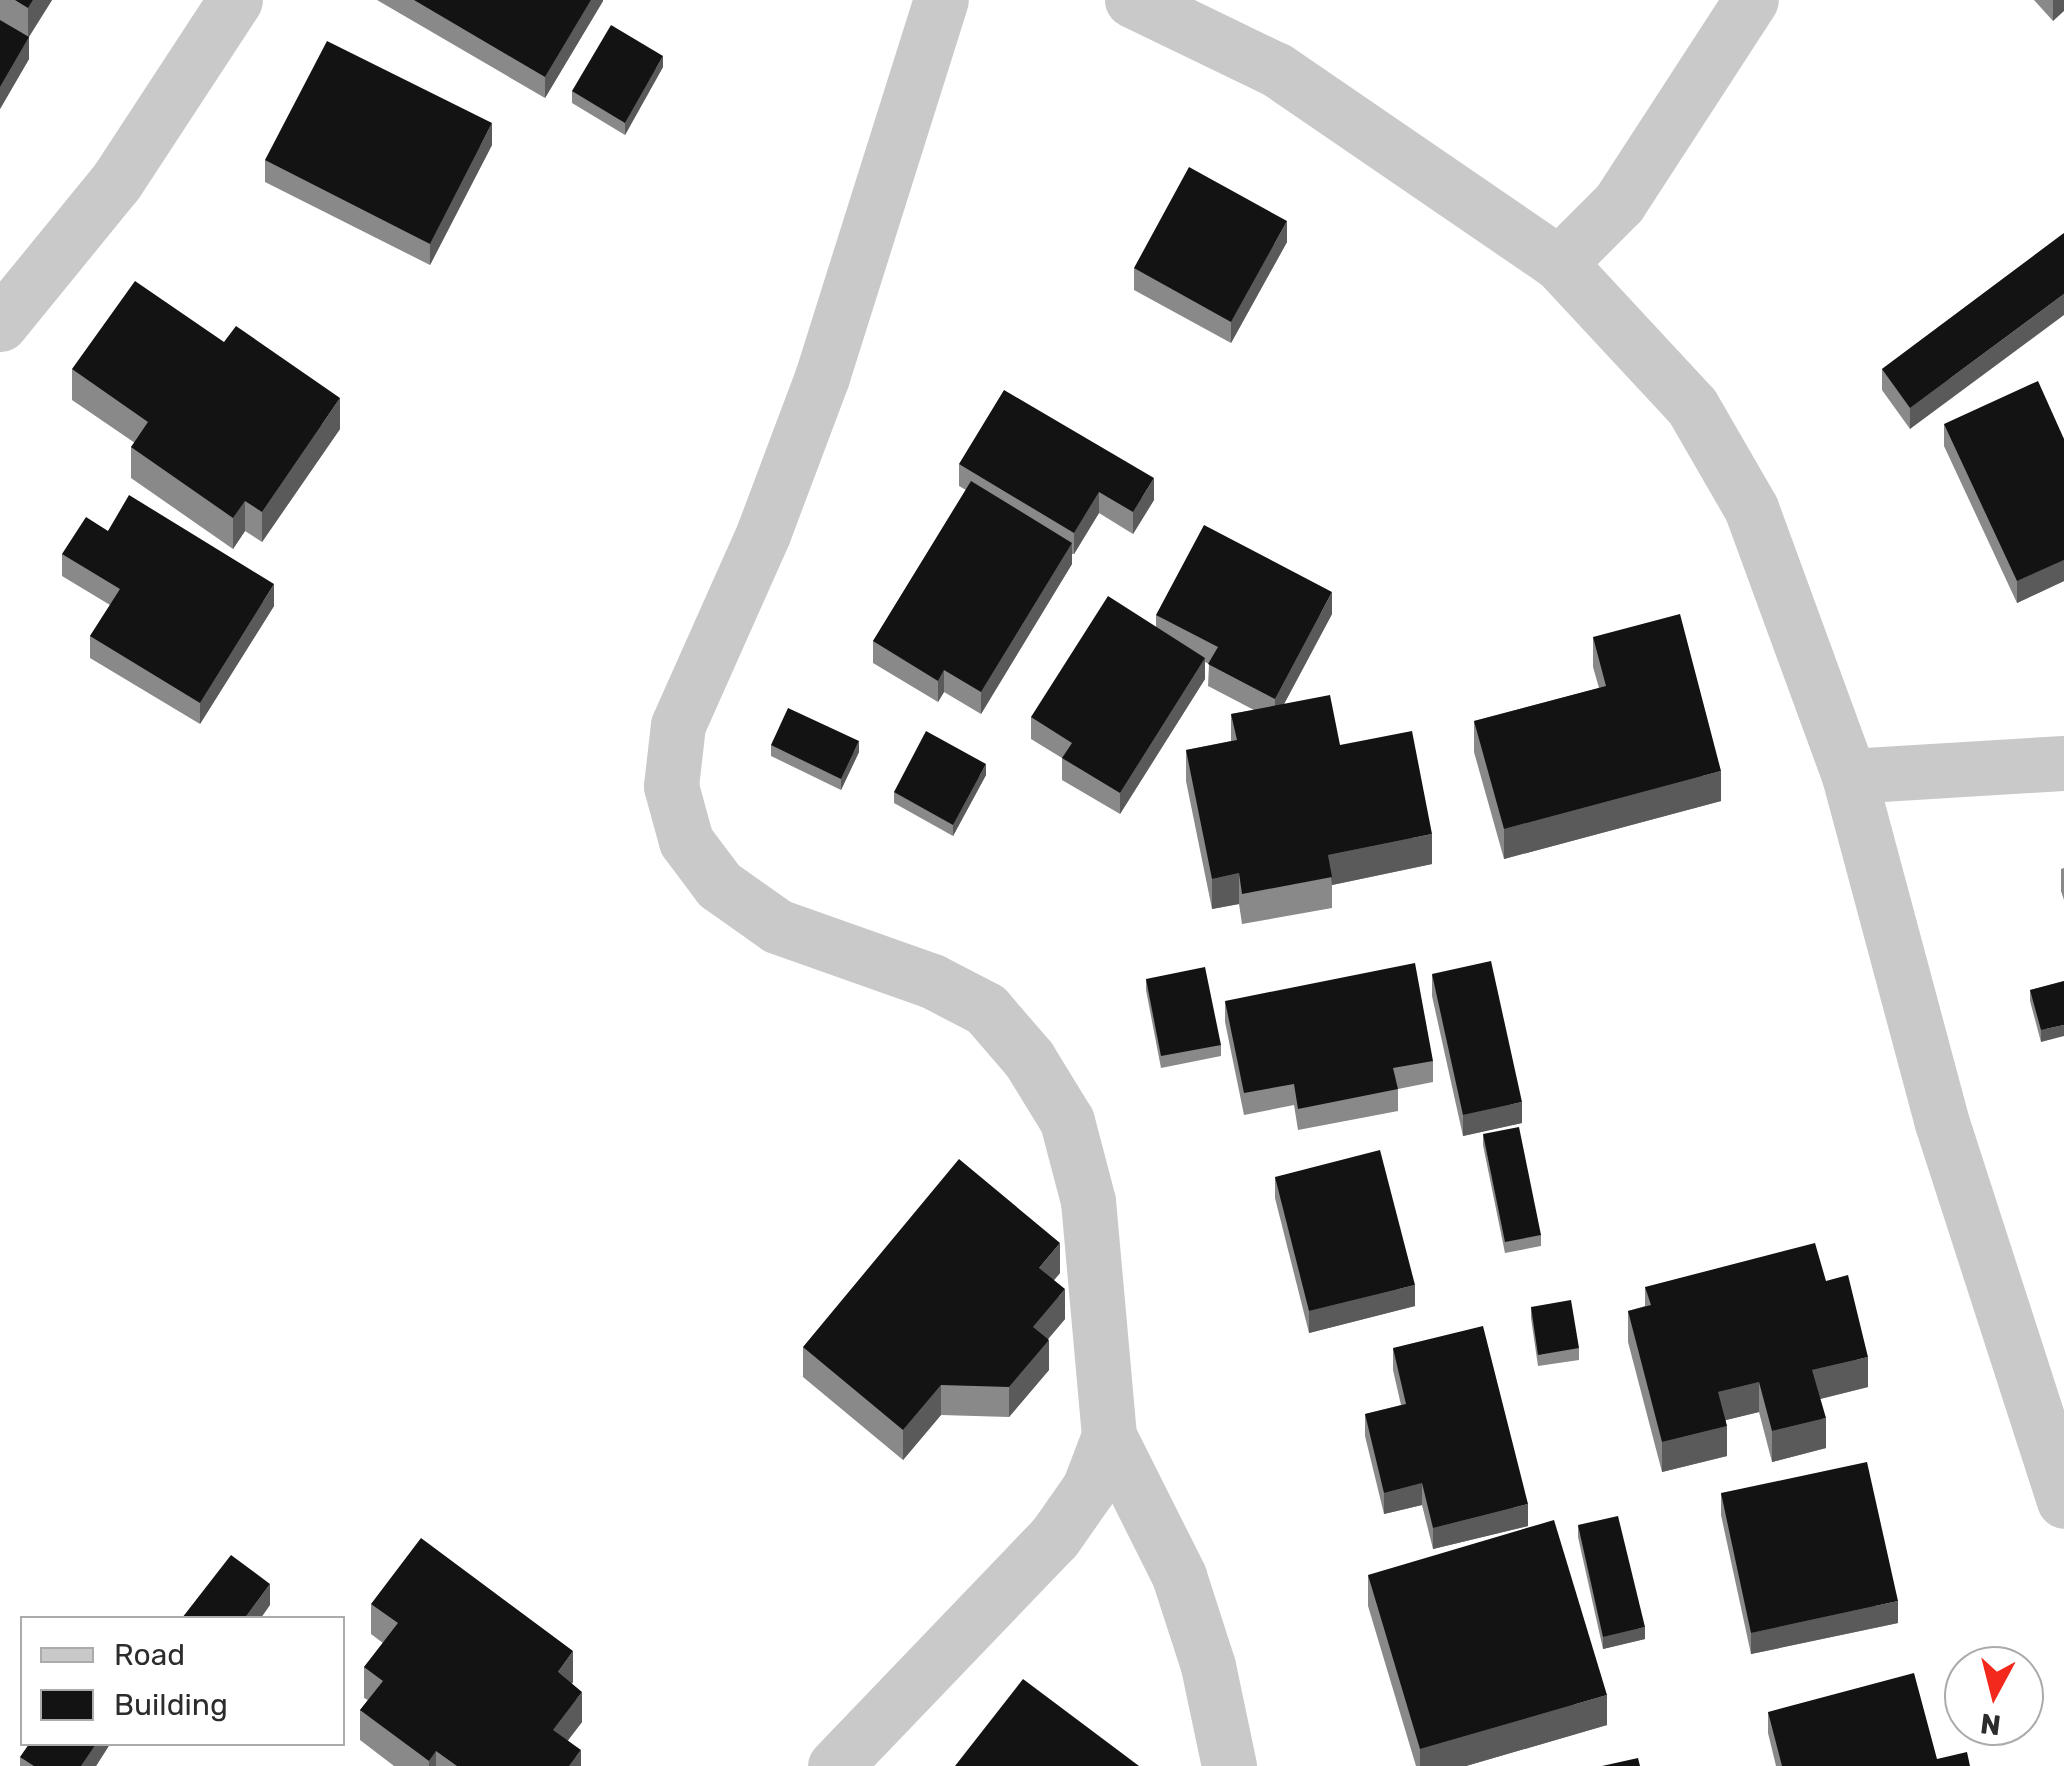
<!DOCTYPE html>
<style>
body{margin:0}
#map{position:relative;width:2064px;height:1766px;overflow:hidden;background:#fff;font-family:Rubik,sans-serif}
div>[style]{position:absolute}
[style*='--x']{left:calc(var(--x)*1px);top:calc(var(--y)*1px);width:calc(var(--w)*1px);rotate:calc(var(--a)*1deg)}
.minor>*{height:55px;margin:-27.5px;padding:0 27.5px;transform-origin:27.5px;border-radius:27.5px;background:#c9c9c9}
.wall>*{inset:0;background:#898989}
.shaded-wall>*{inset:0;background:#5a5a5a}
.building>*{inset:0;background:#131313}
span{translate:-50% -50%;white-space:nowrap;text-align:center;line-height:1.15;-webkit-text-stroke:10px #fff;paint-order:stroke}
.legend{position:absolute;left:20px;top:1616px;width:325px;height:130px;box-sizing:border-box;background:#fff;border:2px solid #ababab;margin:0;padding:12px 18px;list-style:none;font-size:30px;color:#2c2c2c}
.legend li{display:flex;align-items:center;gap:20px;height:50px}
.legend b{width:50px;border:2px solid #ababab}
.north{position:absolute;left:1944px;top:1646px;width:100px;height:100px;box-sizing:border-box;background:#fff;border:2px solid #ababab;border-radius:50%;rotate:187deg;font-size:28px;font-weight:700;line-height:40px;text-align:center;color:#2c2c2c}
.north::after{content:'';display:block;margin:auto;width:35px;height:45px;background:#f4291d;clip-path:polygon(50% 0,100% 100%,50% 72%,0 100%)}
</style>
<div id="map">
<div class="minor">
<i style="--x:1132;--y:0;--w:161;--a:25.8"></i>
<i style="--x:1277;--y:70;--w:342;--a:34.4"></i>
<i style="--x:1559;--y:263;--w:195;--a:47.1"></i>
<i style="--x:1692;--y:406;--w:118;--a:60"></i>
<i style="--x:1751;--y:508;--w:285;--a:69.9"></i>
<i style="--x:1849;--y:776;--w:359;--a:75"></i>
<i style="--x:1942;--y:1123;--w:397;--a:72.1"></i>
<i style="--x:1559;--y:263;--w:85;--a:-45"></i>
<i style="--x:1619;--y:203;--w:242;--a:-57"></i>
<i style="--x:0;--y:324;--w:183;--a:-50.8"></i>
<i style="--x:116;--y:182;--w:217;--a:-56.8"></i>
<i style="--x:1849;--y:776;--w:215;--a:-3.5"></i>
<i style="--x:1109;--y:1436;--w:157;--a:63.4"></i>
<i style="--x:1179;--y:1576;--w:95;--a:72.1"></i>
<i style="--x:1208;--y:1666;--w:102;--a:78.1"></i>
<i style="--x:835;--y:1766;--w:316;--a:-46.2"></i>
<i style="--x:1054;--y:1538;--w:61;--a:-55"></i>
<i style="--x:1089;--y:1488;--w:56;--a:-69"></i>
<i style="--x:1109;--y:1436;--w:236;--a:-95.1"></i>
<i style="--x:1088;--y:1201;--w:83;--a:-104.7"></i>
<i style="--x:1067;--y:1121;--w:73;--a:-121.5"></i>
<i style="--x:1029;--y:1059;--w:66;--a:-130.7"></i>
<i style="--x:986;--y:1009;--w:61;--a:-152.6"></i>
<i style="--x:932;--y:981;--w:164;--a:-160.5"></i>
<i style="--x:777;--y:926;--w:71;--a:-144.7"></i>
<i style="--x:719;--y:885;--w:55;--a:-126.9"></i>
<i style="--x:686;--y:841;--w:57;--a:-105.3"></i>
<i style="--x:671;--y:786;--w:61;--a:-83.5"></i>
<i style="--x:678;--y:725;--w:209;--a:-66"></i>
<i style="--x:763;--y:534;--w:168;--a:-69.4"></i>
<i style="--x:822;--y:377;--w:395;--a:-72.5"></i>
</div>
<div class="wall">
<i style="clip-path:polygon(0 0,52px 0,29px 37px,29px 59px,0 109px)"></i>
<i style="clip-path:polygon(377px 0,603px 0,603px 1px,545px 98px)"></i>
<i style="clip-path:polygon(2034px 0,2064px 0,2053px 21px)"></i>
<i style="clip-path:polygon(663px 67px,625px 135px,572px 103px,572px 91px)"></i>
<i style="clip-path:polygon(492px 145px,430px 265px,265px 182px,265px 160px)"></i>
<i style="clip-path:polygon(2064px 233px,1910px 429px,1882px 390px,1882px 369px)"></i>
<i style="clip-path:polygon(1287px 242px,1231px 343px,1134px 290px,1134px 268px)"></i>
<i style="clip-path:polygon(72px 369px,340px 429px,262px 542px,245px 531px,233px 549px,131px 478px,131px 447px,135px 443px,72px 400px)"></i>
<i style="clip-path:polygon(1944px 424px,2064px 439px,2064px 581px,2017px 603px,1944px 446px)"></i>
<i style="clip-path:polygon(959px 464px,1154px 500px,1133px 534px,1099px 513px,1074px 554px,1072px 554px,1072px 564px,981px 714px,944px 692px,938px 702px,873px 663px,873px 641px,966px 490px,959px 486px)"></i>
<i style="clip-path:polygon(108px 531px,274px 606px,200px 724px,90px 658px,90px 636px,110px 605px,62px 576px,62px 554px)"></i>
<i style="clip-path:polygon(1332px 614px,1284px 704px,1340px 745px,1432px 864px,1332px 885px,1332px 908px,1242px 924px,1239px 904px,1212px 909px,1186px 781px,1186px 750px,1231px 741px,1231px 714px,1254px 710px,1208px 686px,1209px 664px,1205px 662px,1205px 679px,1120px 814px,1062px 780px,1062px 758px,1031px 739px,1031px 717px,1156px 627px,1156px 615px)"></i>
<i style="clip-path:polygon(1593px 637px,1721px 801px,1504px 859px,1474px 752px,1474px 721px,1599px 688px,1593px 667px)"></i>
<i style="clip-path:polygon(771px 745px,859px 752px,841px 790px,771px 756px)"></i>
<i style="clip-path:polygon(986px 775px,953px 836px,894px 803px,894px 792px)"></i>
<i style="clip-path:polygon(2064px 868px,2064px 900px,2061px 891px,2061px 869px)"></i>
<i style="clip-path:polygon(1432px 974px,1522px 1123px,1463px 1136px,1432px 996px)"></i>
<i style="clip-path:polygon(1146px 979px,1221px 1045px,1221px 1056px,1161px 1068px,1146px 990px)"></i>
<i style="clip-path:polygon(2064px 981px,2041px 1042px,2030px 1001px,2030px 990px)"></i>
<i style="clip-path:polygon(1225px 1001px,1433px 1061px,1433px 1082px,1398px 1089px,1398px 1111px,1298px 1130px,1294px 1105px,1244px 1115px,1225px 1022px)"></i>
<i style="clip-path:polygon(1483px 1134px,1541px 1235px,1541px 1246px,1505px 1253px,1483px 1145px)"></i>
<i style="clip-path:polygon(1275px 1177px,1415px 1306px,1309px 1333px,1275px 1198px)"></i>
<i style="clip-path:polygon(1060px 1273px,1054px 1280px,1065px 1319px,1048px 1339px,1049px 1370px,1009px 1417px,941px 1415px,903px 1460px,803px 1377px,803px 1347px)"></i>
<i style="clip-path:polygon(1826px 1281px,1868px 1387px,1820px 1399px,1826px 1448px,1772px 1462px,1759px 1412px,1726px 1420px,1727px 1456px,1662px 1472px,1628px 1342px,1628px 1311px,1645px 1306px,1645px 1287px)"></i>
<i style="clip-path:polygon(1531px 1307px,1579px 1348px,1579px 1360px,1538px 1366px,1531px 1318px)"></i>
<i style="clip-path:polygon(1393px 1348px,1528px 1526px,1433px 1549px,1422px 1505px,1384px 1514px,1365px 1436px,1365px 1414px,1401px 1405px,1393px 1370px)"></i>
<i style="clip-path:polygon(1721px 1493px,1898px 1623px,1751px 1654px,1721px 1515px)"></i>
<i style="clip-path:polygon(1578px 1525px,1645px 1639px,1603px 1649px,1578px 1537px)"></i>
<i style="clip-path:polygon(1368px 1575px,1607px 1725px,1466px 1766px,1416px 1766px,1368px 1606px)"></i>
<i style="clip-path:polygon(371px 1604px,573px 1682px,572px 1683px,582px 1722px,568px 1740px,581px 1766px,394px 1766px,360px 1740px,360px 1710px,368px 1700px,364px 1698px,364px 1667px,383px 1643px,371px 1634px)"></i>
<i style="clip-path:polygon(1768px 1712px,1937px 1759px,1970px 1766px,1776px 1766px,1768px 1733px)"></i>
<i style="clip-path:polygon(110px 1744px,96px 1766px,20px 1766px,20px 1757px)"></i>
</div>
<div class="shaded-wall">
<i style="clip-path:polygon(33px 0,52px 0,28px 38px,28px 8px)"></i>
<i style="clip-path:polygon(591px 0,603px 0,603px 1px,545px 98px,545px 77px)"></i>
<i style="clip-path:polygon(2053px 0,2064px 0,2064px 11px,2053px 21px)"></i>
<i style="clip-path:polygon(29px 37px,29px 59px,0 109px,0 87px)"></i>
<i style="clip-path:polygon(663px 56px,663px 67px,625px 135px,625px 123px)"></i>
<i style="clip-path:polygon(492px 123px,492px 145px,430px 265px,430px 244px)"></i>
<i style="clip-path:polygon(1287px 221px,1287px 242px,1231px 343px,1231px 322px)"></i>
<i style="clip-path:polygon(2064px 294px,2064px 315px,1910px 429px,1910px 408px)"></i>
<i style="clip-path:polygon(340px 398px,340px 429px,262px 542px,262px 512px)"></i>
<i style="clip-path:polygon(1154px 478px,1154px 500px,1133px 534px,1133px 512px)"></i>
<i style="clip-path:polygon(1099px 492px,1099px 513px,1074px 554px,1074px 533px)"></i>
<i style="clip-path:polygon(245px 501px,245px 531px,233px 549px,233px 518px)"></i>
<i style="clip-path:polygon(1072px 543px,1072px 564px,981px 714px,981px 692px)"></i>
<i style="clip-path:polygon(2064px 560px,2064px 581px,2017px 603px,2017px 581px)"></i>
<i style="clip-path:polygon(274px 584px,274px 606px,200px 724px,200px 703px)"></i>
<i style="clip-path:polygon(1332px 592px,1332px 614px,1275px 721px,1275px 699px)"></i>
<i style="clip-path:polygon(1205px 658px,1205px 679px,1120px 814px,1120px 793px)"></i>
<i style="clip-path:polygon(944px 670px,944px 692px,938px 702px,938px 681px)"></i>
<i style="clip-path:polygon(859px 741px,859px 752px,841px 790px,841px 779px)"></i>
<i style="clip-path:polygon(986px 764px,986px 775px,953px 836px,953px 825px)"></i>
<i style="clip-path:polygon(1721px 771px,1721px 801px,1504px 859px,1504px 829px)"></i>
<i style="clip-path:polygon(1432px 834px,1432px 864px,1332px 885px,1328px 855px)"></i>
<i style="clip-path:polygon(1239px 873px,1239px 904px,1212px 909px,1212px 879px)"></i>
<i style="clip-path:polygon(2064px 1025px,2064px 1036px,2041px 1042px,2041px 1030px)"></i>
<i style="clip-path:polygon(1522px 1102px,1522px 1123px,1463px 1136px,1463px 1115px)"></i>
<i style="clip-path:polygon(1060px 1243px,1060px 1273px,1039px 1298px,1039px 1268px)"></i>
<i style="clip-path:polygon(1415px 1285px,1415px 1306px,1309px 1333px,1309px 1311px)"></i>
<i style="clip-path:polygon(1065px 1289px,1065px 1319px,1033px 1357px,1033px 1327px)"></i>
<i style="clip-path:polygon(1049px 1340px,1049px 1370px,1009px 1417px,1009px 1387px)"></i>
<i style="clip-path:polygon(1868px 1357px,1868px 1387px,1812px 1401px,1812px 1370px)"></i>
<i style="clip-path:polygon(1759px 1382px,1759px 1412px,1718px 1422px,1718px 1392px)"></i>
<i style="clip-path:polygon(941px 1385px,941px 1415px,903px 1460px,903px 1430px)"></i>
<i style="clip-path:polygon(1826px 1418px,1826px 1448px,1772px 1462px,1772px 1431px)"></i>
<i style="clip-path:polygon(1727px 1426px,1727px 1456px,1662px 1472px,1662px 1442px)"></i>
<i style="clip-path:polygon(1422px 1483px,1422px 1505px,1384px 1514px,1384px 1493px)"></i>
<i style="clip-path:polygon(1528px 1504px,1528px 1526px,1433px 1549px,1433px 1528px)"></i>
<i style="clip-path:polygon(270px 1584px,270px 1605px,261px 1618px,245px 1618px)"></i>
<i style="clip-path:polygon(1898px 1601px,1898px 1623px,1751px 1654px,1751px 1633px)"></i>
<i style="clip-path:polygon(1645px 1627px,1645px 1639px,1603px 1649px,1603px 1637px)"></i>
<i style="clip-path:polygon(573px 1651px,573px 1682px,558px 1703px,558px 1672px)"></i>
<i style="clip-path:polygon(582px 1692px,582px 1722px,553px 1760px,553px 1730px)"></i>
<i style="clip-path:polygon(1607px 1695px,1607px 1725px,1466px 1766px,1420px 1766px,1420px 1749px)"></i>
<i style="clip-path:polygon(96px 1744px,110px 1744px,96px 1766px,81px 1766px)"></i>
<i style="clip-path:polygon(581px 1750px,581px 1766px,569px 1766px)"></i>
<i style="clip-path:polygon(436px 1751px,436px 1766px,429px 1766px,429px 1761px)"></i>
</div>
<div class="building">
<i style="clip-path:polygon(15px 0,33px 0,28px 8px)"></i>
<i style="clip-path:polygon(414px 0,591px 0,545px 77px)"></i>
<i style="clip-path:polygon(0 20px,29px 37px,0 87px)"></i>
<i style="clip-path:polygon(611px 25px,663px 56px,625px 123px,572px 91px)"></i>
<i style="clip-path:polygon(327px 41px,492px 123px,430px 244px,265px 160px)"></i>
<i style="clip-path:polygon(1189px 167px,1287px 221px,1231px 322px,1134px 268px)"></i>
<i style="clip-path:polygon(2064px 233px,2064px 294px,1910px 408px,1882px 369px)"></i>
<i style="clip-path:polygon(135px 281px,224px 342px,236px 326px,340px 398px,262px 512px,245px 501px,233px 518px,131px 447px,148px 422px,72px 369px)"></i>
<i style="clip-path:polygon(2038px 381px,2064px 439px,2064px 560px,2017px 581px,1944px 424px)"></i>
<i style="clip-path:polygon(1004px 390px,1154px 478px,1133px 512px,1099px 492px,1074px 533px,959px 464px)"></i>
<i style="clip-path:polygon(971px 481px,1072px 543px,981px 692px,944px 670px,938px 681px,873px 641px)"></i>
<i style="clip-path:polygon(129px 495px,274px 584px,200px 703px,90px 636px,120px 589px,62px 554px,86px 517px,108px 531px)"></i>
<i style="clip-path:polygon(1204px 525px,1332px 592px,1275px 699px,1208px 664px,1218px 647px,1156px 615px)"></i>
<i style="clip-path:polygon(1108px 596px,1205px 658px,1120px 793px,1062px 758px,1072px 743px,1031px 717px)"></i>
<i style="clip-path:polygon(1680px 614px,1721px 771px,1504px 829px,1474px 721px,1606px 686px,1593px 637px)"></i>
<i style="clip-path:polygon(1330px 695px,1340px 745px,1412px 731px,1432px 834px,1328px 855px,1332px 877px,1242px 894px,1239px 873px,1212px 879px,1186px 750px,1237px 740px,1231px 714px)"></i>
<i style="clip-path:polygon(788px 708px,859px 741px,841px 779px,771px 745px)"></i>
<i style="clip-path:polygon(926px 731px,986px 764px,953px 825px,894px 792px)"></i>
<i style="clip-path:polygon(1491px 961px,1522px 1102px,1463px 1115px,1432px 974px)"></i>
<i style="clip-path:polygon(1415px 963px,1433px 1061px,1393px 1068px,1398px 1089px,1298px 1109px,1294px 1084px,1244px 1093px,1225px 1001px)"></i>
<i style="clip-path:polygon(1205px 967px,1221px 1045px,1161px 1056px,1146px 979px)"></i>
<i style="clip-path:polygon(2064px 981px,2064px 1025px,2041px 1030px,2030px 990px)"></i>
<i style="clip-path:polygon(1519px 1127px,1541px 1235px,1505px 1242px,1483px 1134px)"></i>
<i style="clip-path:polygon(1380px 1150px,1415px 1285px,1309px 1311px,1275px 1177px)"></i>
<i style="clip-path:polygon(959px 1159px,1060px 1243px,1039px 1268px,1065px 1289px,1033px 1327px,1049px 1340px,1009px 1387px,941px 1385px,903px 1430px,803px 1347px)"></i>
<i style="clip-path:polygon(1815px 1243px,1826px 1281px,1848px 1275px,1868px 1357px,1812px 1370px,1826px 1418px,1772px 1431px,1759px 1382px,1718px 1392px,1727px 1426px,1662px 1442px,1628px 1311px,1651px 1305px,1645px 1287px)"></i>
<i style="clip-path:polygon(1571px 1300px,1579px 1348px,1538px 1355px,1531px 1307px)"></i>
<i style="clip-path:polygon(1483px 1326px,1528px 1504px,1433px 1528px,1422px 1483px,1384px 1493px,1365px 1414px,1406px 1404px,1393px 1348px)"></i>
<i style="clip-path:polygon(1867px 1462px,1898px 1601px,1751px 1633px,1721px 1493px)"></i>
<i style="clip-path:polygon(1618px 1516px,1645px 1627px,1603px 1637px,1578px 1525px)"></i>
<i style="clip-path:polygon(1554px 1520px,1607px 1695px,1420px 1749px,1368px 1575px)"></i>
<i style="clip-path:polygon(421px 1538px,573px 1651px,558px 1672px,582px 1692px,553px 1730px,581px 1750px,569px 1766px,457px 1766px,436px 1751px,429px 1761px,360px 1710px,383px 1681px,364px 1667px,398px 1623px,371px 1604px)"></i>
<i style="clip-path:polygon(231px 1555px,270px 1584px,245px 1618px,182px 1618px)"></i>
<i style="clip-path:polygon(1914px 1673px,1937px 1759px,1967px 1752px,1970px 1766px,1782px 1766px,1768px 1712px)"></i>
<i style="clip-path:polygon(1023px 1679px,1139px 1766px,955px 1766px)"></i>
<i style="clip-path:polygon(29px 1744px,96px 1744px,81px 1766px,34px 1766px,20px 1757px)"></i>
<i style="clip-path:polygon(1638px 1758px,1640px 1766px,1602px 1766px)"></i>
</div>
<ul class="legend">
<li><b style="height:12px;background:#c9c9c9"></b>Road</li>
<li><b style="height:28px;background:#131313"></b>Building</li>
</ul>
<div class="north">N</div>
</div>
